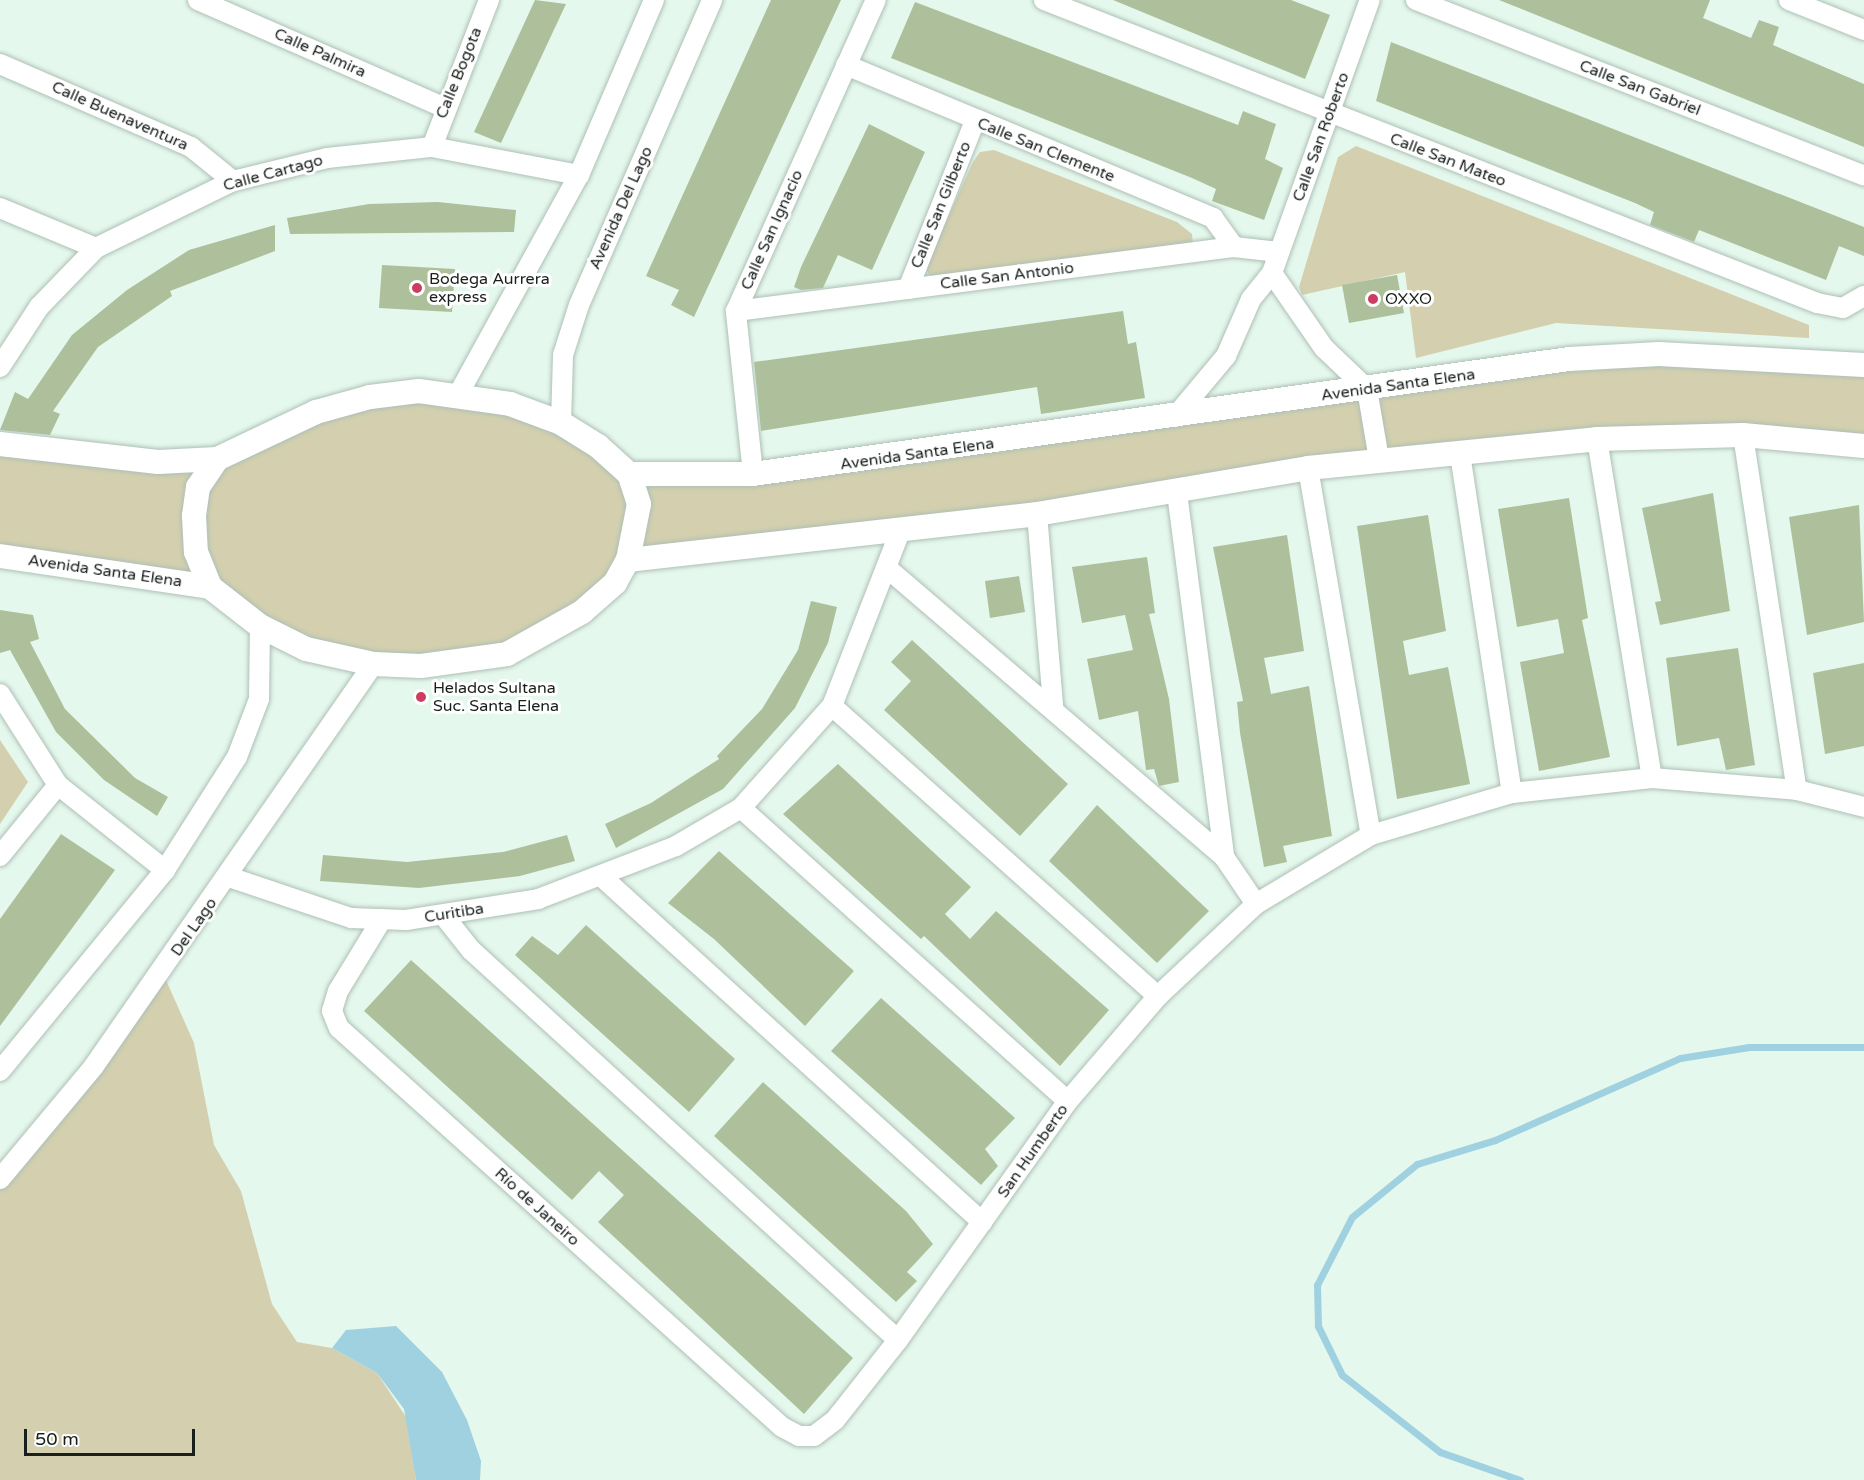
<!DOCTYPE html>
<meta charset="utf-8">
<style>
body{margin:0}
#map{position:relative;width:1864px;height:1480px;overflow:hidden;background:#e5f8ed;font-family:"Varela Round",sans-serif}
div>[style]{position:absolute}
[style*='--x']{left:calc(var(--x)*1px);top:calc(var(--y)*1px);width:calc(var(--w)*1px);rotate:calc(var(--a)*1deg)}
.green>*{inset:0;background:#d4d0af}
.water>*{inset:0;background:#a0d1e1}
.stream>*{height:7px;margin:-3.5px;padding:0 3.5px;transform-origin:3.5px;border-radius:3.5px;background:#a0d1e1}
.building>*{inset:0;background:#adc09b}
.roads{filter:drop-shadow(0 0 2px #aec0b6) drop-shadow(0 0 2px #aec0b6)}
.minor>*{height:20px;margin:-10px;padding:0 10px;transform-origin:10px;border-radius:10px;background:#fff}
.tertiary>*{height:24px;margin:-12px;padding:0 12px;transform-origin:12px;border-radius:12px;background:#fff}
.dots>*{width:16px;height:16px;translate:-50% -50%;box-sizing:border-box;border:3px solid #fff;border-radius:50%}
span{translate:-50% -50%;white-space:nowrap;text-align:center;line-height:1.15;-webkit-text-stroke:6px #fff;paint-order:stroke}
.street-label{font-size:16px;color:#19201c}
.poi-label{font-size:16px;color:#19201c}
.left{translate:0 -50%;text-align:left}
.scale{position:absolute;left:24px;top:1429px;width:171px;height:27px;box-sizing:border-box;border:3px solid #19201c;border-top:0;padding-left:8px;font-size:18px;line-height:21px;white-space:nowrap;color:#19201c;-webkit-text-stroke:4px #fff;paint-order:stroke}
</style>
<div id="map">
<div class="green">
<i style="clip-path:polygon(1356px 146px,1809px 325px,1809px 338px,1556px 323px,1416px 358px,1405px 272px,1302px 295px,1299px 287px,1338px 157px)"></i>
<i style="clip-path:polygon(994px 150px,1177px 222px,1192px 234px,1193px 245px,934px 282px,925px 268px,973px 162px,980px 152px)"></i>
<i style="clip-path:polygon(1569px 359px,1864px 365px,1864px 446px,1597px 439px,628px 560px,615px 583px,507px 654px,352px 662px,210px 587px,0 556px,0 444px,216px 459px,370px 397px,510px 404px,630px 474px,753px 474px)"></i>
<i style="clip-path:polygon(0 740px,28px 782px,0 824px)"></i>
<i style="clip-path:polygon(162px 971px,194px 1043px,214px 1145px,241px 1191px,272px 1304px,297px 1342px,332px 1348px,377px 1373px,406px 1417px,416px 1480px,0 1480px,0 1179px)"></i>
</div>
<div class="water">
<i style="clip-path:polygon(396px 1326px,442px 1372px,467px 1420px,481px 1461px,480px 1480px,416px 1480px,404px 1409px,377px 1373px,332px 1348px,346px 1330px)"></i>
</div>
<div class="stream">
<i style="--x:1520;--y:1480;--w:85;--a:-160.7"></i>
<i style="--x:1440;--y:1452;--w:125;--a:-141.8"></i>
<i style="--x:1342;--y:1375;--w:55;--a:-116.1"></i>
<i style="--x:1318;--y:1326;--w:41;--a:-91.4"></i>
<i style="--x:1317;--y:1285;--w:76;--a:-62.8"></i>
<i style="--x:1352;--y:1217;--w:84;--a:-39.2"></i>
<i style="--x:1417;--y:1164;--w:82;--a:-17.1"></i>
<i style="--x:1495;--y:1140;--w:202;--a:-23.9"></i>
<i style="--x:1680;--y:1058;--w:70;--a:-9.1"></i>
<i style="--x:1749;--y:1047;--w:115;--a:0"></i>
</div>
<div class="building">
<i style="clip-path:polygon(535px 0,566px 4px,501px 143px,474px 132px)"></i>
<i style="clip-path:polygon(771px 0,841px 0,694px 317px,671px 305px,679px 290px,646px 276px)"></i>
<i style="clip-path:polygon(1113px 0,1291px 0,1330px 15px,1305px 79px)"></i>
<i style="clip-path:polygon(1499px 0,1710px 0,1703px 18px,1751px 38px,1759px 20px,1779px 27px,1773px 45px,1864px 84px,1864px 147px)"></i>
<i style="clip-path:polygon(915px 2px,1238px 125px,1243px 111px,1276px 124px,1265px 159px,1283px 168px,1264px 220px,1212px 201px,1216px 189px,1192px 178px,891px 58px)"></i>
<i style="clip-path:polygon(1391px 42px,1864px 227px,1864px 256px,1839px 246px,1826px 280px,1699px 230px,1694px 242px,1650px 225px,1654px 212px,1635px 203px,1376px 101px)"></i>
<i style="clip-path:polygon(869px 124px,925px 152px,872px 270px,838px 255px,823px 288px,801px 290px,794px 287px,801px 267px)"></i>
<i style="clip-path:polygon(438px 202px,516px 210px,514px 232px,290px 234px,287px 218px,369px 204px)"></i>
<i style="clip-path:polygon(275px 225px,275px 251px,170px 291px,172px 296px,98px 347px,53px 411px,60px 414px,50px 435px,0 430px,15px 392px,28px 399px,72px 335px,127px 290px,189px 250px)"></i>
<i style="clip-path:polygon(382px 265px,455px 269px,452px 312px,379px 308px)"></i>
<i style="clip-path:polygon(1397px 275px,1404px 313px,1349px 323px,1342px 285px)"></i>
<i style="clip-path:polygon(1123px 311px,1128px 344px,1136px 342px,1145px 398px,1041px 414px,1037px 387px,761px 431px,754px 362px)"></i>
<i style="clip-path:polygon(1713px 493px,1730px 611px,1660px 625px,1655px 602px,1661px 601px,1642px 508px)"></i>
<i style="clip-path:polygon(1569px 498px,1588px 618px,1582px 620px,1610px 757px,1539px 771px,1520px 662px,1564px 653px,1558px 619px,1517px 627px,1498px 509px)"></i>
<i style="clip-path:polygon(1859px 505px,1864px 622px,1807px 635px,1789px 517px)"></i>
<i style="clip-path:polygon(1428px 515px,1446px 631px,1403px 641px,1409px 675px,1448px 667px,1470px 784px,1397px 799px,1357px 526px)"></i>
<i style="clip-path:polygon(1287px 535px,1304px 651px,1264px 658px,1271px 694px,1309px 686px,1332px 836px,1283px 846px,1287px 862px,1264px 867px,1240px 733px,1237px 702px,1243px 701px,1213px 547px)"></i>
<i style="clip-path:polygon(1147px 557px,1155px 613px,1149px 614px,1169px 699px,1179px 782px,1159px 786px,1154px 769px,1146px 770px,1138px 711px,1099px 720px,1087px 659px,1133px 650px,1125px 615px,1082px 623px,1072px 567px)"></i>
<i style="clip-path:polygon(1019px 576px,1025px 612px,990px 618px,985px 581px)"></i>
<i style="clip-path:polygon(811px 601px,837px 607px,828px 643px,795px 708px,723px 789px,616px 848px,605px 824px,651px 803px,719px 759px,717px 756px,762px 709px,798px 650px)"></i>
<i style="clip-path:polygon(0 610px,33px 615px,39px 639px,30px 642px,65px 709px,135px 778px,168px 797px,157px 816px,104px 780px,56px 732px,10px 650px,0 653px)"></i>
<i style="clip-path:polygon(912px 640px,1068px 784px,1020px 836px,884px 710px,911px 681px,891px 662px)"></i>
<i style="clip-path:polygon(1738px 648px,1755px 765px,1726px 770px,1719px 738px,1677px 746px,1666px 658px)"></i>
<i style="clip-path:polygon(1864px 663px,1864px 746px,1825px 754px,1813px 673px)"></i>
<i style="clip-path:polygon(838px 764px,971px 887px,945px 914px,970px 939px,996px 911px,1109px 1010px,1060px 1066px,924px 936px,921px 939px,783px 814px)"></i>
<i style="clip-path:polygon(1097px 805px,1209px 911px,1157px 963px,1049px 861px)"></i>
<i style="clip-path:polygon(61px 834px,115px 870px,0 1026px,0 919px)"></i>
<i style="clip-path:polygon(567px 835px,575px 861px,520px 876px,419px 888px,320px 881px,323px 855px,407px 862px,503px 852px)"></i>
<i style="clip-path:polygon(719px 851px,854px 971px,805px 1026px,714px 939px,668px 903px)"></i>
<i style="clip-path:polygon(586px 925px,735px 1059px,689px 1112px,515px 955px,532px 936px,558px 955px)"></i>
<i style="clip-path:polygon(411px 960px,853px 1358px,804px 1414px,598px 1222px,624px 1195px,599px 1171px,572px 1200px,364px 1011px)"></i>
<i style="clip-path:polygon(881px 998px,1015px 1118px,985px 1149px,998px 1166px,981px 1185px,831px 1051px)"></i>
<i style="clip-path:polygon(763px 1082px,906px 1211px,933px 1244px,907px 1272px,917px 1281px,896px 1302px,714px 1136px)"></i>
</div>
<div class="roads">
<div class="minor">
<i style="--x:198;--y:0;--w:267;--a:23.6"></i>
<i style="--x:1044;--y:0;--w:830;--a:21.4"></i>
<i style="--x:1817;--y:303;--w:26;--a:11"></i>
<i style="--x:1843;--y:308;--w:24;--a:-30"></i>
<i style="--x:1416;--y:0;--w:481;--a:21.4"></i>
<i style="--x:1789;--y:0;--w:81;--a:21.8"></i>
<i style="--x:0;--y:64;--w:208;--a:23.5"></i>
<i style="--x:191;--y:147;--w:54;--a:39"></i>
<i style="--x:846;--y:65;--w:398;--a:22.6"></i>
<i style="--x:1213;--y:218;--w:36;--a:54"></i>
<i style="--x:432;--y:147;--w:158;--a:-68.8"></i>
<i style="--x:0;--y:208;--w:104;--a:22.6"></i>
<i style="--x:1272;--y:273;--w:91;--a:55.3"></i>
<i style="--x:1324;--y:348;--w:59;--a:43.6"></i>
<i style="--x:1367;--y:389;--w:71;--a:80.3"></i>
<i style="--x:908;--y:289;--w:181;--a:-68.3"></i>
<i style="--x:736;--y:311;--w:502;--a:-7.32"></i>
<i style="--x:1234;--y:247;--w:45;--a:6.3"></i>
<i style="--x:0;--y:367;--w:72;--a:-57"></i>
<i style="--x:39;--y:307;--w:82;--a:-46"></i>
<i style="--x:96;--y:248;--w:153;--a:-26.1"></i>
<i style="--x:233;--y:181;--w:97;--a:-13.7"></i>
<i style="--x:327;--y:158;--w:106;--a:-6"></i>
<i style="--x:432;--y:147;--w:150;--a:10.8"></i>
<i style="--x:459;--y:393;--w:249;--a:-61.2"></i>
<i style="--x:579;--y:175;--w:190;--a:-66.8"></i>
<i style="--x:1175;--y:417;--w:80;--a:-50.1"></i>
<i style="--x:1226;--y:356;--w:62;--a:-66.3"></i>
<i style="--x:1251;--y:299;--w:33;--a:-51"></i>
<i style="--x:1272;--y:273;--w:290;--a:-70.3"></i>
<i style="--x:561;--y:423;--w:68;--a:-88.3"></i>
<i style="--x:563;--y:355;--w:52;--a:-72.3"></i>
<i style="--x:579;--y:305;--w:333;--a:-66.4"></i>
<i style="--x:1743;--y:435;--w:359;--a:81.4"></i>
<i style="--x:1597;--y:439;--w:343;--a:80.8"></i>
<i style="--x:1460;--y:454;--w:343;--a:81.3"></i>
<i style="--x:1308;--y:468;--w:372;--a:80.3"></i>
<i style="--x:753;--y:474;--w:164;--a:-96"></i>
<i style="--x:736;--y:311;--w:341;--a:-65.8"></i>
<i style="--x:1177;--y:493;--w:367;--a:82.6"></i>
<i style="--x:1224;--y:857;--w:57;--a:55.8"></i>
<i style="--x:1037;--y:514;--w:193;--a:85.2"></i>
<i style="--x:887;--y:568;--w:444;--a:40.6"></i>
<i style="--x:0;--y:694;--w:108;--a:57.5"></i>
<i style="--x:58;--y:785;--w:137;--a:38.5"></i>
<i style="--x:832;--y:706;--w:436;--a:41.7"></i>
<i style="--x:741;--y:808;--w:439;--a:41.9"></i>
<i style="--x:0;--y:856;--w:92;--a:-50.8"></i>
<i style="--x:601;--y:876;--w:515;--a:42.24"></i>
<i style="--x:229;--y:877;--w:129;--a:18.6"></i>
<i style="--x:351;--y:918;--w:55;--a:2.1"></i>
<i style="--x:406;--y:920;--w:134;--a:-9"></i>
<i style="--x:538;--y:899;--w:148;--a:-21"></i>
<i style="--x:676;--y:846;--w:75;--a:-30.3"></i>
<i style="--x:741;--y:808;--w:137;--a:-48.3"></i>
<i style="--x:832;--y:706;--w:187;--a:-68.7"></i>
<i style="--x:444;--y:916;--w:43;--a:51.5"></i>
<i style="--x:471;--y:950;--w:578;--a:42.41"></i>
<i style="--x:382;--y:919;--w:84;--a:121.4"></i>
<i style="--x:338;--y:991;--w:21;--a:107"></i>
<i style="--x:332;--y:1011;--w:18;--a:68"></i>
<i style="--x:339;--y:1028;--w:596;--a:42.01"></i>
<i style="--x:782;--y:1427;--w:19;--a:28"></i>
<i style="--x:799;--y:1436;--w:15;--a:0"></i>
<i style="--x:814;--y:1436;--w:26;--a:-37"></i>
<i style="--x:835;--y:1420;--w:102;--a:-51.8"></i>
<i style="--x:898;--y:1340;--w:293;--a:-54.6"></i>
<i style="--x:1068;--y:1101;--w:138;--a:-49.4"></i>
<i style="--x:1158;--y:996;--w:134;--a:-43.2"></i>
<i style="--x:1256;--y:904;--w:134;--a:-31"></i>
<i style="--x:1371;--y:835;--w:147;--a:-16.6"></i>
<i style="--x:1512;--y:793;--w:141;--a:-6.1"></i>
<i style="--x:1652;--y:778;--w:145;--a:4.7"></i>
<i style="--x:1797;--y:790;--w:69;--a:14.2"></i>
<i style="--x:0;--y:1071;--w:260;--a:-50.6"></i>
<i style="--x:165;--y:870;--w:134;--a:-57.5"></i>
<i style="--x:237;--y:757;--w:62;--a:-69.2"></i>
<i style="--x:259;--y:699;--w:73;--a:-89.2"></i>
<i style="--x:0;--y:1179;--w:147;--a:-50.2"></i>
<i style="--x:94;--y:1066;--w:489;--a:-55.2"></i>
</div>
<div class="tertiary">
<i style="--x:0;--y:444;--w:159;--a:6.5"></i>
<i style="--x:158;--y:462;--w:59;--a:-2.9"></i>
<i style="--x:217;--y:459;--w:110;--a:-25.4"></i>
<i style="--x:316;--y:412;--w:56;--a:-15.5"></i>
<i style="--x:370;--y:397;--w:49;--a:-7"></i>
<i style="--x:419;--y:391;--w:92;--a:8.1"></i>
<i style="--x:510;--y:404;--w:54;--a:20.4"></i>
<i style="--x:561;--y:423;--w:44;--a:31.9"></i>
<i style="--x:598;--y:446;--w:42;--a:42.1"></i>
<i style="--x:629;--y:474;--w:124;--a:0"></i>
<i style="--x:753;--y:474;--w:824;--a:-8.02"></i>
<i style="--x:1569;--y:359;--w:90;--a:-3.2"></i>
<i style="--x:1659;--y:354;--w:205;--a:3.1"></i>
<i style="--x:217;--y:459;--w:34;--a:124"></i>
<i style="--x:198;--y:487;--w:29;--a:98"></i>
<i style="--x:194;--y:516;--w:36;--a:87"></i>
<i style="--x:196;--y:552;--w:38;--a:68"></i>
<i style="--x:210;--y:587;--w:63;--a:38"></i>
<i style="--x:260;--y:626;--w:51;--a:26.6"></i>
<i style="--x:306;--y:649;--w:69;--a:12.6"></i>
<i style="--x:373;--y:664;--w:48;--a:2.4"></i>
<i style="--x:421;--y:666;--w:87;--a:-7.9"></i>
<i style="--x:507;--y:654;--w:86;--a:-29.2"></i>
<i style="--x:582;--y:612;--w:44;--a:-41.3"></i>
<i style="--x:615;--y:583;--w:26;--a:-61"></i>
<i style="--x:628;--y:560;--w:57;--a:-78.9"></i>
<i style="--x:639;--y:504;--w:32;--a:-108"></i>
<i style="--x:0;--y:556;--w:212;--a:8.4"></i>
<i style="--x:628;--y:560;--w:412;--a:-6.4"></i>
<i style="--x:1037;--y:514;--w:275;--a:-9.6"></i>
<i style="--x:1308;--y:468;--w:290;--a:-5.7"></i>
<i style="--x:1597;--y:439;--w:146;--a:-1.6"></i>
<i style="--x:1743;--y:435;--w:121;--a:5.2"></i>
</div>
</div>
<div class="dots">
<i style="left:417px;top:288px;background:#cc3d61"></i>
<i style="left:1373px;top:299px;background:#cc3d61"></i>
<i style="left:421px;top:697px;background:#cc3d61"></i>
</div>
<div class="street-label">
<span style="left:320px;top:53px;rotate:24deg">Calle Palmira</span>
<span style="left:459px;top:73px;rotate:-68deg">Calle Bogota</span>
<span style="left:1640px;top:88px;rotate:21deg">Calle San Gabriel</span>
<span style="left:120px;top:116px;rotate:24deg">Calle Buenaventura</span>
<span style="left:1321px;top:137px;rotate:-70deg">Calle San Roberto</span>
<span style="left:1046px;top:150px;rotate:22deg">Calle San Clemente</span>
<span style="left:1448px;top:160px;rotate:21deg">Calle San Mateo</span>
<span style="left:273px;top:173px;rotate:-15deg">Calle Cartago</span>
<span style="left:941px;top:205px;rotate:-68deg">Calle San Gilberto</span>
<span style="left:621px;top:208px;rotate:-66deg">Avenida Del Lago</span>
<span style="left:772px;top:230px;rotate:-66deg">Calle San Ignacio</span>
<span style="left:1007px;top:276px;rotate:-7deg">Calle San Antonio</span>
<span style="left:1398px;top:385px;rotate:-8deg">Avenida Santa Elena</span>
<span style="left:917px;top:454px;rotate:-8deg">Avenida Santa Elena</span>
<span style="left:105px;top:571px;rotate:8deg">Avenida Santa Elena</span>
<span style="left:454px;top:913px;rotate:-9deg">Curitiba</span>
<span style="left:194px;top:927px;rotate:-55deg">Del Lago</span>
<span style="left:1033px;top:1151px;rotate:-55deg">San Humberto</span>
<span style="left:537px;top:1207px;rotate:42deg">Río de Janeiro</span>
</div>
<div class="poi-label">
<span class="left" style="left:429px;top:288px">Bodega Aurrera<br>express</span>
<span class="left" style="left:1385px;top:299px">OXXO</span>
<span class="left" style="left:433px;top:697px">Helados Sultana<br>Suc. Santa Elena</span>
</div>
<div class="scale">50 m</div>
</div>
